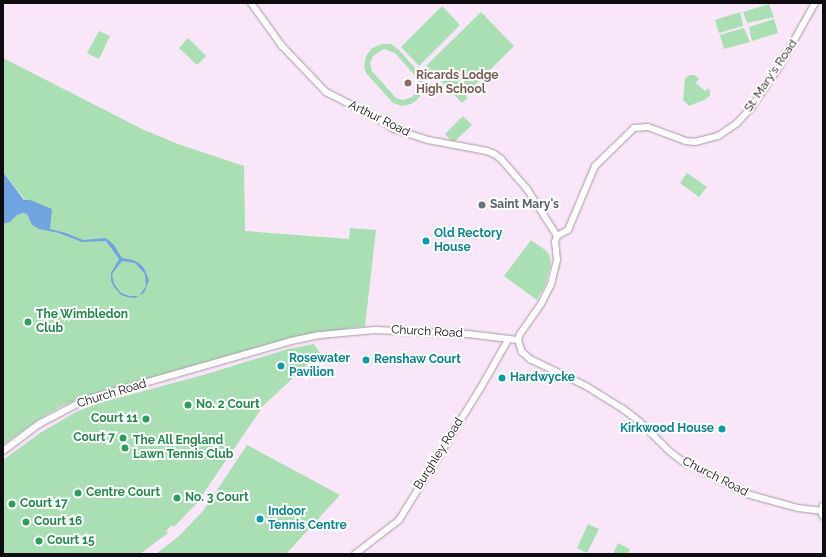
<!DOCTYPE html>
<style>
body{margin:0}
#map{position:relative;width:826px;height:557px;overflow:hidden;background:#f9e6f8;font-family:Raleway,sans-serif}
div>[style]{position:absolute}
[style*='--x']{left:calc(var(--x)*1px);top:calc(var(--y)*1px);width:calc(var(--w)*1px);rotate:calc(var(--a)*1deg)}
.green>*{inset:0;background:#aadfb4}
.water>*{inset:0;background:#6fa4e0}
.roads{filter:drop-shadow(0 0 1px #a998a9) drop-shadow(0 0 1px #a998a9)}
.secondary>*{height:6px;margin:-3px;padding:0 3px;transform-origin:3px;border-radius:3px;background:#fff}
.primary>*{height:7px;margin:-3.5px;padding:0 3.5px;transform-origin:3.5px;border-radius:3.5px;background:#fff}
.dots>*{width:11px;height:11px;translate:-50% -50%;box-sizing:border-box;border:2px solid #fff;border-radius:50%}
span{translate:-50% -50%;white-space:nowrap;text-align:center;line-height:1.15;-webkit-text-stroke:4px #fff;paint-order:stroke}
.education-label{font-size:12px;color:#785e54;font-weight:700}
.left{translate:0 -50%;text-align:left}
.street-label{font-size:12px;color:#100b10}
.worship-label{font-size:12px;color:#5b616d;font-weight:700}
.culture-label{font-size:12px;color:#0d838f;font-weight:700}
.right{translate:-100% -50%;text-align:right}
.leisure-label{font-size:12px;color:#27864d;font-weight:700}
.frame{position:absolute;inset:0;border:4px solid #100b10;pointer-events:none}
</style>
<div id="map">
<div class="green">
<i style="clip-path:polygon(769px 4px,774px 17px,747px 23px,743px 12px)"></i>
<i style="clip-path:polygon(442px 6px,460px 25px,419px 66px,401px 47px)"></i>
<i style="clip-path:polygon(481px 12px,514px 46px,465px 95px,468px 98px,462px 103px,426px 66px)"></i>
<i style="clip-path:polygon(740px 12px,743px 26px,719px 33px,715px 20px)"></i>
<i style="clip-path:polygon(774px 19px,778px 33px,752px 41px,749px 27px)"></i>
<i style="clip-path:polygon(744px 28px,750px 42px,724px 49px,720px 35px)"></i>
<i style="clip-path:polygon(99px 31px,110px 36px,99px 59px,87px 53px)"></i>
<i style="clip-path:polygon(188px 38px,206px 56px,197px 65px,179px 48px)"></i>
<i style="clip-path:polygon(evenodd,382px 44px,391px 44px,399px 50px,422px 76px,424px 82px,423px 92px,418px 99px,411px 104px,402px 106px,393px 103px,366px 73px,364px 67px,366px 56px,372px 48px,382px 44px,384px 49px,395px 53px,418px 79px,419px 88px,412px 97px,403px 100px,396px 98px,372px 71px,370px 63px,373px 56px,384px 49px)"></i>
<i style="clip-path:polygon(3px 58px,142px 129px,178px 144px,244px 166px,245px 231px,349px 239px,350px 228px,376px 230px,365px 326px,297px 336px,89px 395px,62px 406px,42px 417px,3px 445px,3px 224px,10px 222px,17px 215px,23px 213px,27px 214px,32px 225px,26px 201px,3px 172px)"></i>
<i style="clip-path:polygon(689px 75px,694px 75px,699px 78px,696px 83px,705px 91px,708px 88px,710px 91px,710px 95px,706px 99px,689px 106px,683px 100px,685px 78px)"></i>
<i style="clip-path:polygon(463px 116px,472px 125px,453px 143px,445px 134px)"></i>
<i style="clip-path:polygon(687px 173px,707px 187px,699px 197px,680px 183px)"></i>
<i style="clip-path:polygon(531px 240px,545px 250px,549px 254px,551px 264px,545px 286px,537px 300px,504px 276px)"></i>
<i style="clip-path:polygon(314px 344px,320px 353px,264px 405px,196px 504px,174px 527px,172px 525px,166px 531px,168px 533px,140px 554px,3px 554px,3px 460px,40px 433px,76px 412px,99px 403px,203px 375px,288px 349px)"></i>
<i style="clip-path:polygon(247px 445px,340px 495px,286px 554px,156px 554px,179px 536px,203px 511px)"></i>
<i style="clip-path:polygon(588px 524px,599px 529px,587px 553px,577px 548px)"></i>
<i style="clip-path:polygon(618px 543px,630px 549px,628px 554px,613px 554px)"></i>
</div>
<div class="water">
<i style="clip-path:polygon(evenodd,3px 172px,24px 200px,30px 200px,52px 209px,50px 229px,66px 233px,83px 240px,106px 238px,114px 245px,122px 258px,133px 260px,139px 263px,144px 268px,149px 280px,144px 293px,135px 298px,127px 297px,121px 295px,114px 287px,111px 281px,111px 273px,119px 259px,106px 241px,82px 242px,59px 233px,39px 229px,32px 225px,27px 214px,23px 213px,17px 215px,10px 222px,3px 224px,3px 172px,122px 261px,135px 263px,145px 274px,146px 286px,139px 296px,130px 296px,121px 293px,114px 284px,112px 274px,122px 261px)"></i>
</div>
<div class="roads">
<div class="secondary">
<i style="--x:251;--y:3;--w:53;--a:54.2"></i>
<i style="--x:282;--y:46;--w:64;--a:46.3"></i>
<i style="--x:326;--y:92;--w:55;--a:27"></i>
<i style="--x:375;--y:117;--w:22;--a:32"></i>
<i style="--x:394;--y:129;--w:36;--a:18"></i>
<i style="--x:428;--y:140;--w:60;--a:10.6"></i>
<i style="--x:487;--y:151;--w:8;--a:23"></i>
<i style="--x:494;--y:154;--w:9;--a:36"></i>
<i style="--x:501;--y:159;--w:40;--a:49"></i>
<i style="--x:527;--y:189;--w:56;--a:57.4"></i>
<i style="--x:557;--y:236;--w:13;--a:-29"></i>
<i style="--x:568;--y:230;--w:69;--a:-67.1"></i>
<i style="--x:595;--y:166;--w:54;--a:-44.3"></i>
<i style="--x:634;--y:128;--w:14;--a:-4"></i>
<i style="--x:648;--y:127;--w:40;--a:20.2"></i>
<i style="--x:686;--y:141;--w:9;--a:6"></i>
<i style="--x:695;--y:142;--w:24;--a:-15"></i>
<i style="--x:718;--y:136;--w:23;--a:-34"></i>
<i style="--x:737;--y:123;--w:21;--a:-47"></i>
<i style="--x:751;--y:108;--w:50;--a:-55.7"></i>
<i style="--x:779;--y:67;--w:73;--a:-60.6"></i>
<i style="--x:518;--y:340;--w:13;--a:72"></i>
<i style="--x:522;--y:352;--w:11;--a:41"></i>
<i style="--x:530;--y:359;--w:62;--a:25.7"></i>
<i style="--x:586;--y:386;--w:44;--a:31.9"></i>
<i style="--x:623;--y:409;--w:21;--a:37"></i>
<i style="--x:640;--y:422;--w:41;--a:45"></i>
<i style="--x:669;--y:451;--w:16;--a:38"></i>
<i style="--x:682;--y:461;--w:73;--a:26.9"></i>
<i style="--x:747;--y:494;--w:53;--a:15.4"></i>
<i style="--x:798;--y:508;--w:23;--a:7"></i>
<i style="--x:518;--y:340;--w:6;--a:-72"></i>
<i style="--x:520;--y:334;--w:37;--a:-55"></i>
<i style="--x:541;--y:304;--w:22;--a:-63"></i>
<i style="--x:551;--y:284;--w:25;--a:-76"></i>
<i style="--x:557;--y:260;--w:18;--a:-96"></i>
<i style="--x:555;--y:242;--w:6;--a:-72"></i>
<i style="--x:3;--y:451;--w:45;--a:-36.9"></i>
<i style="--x:39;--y:424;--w:52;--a:-27.6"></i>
<i style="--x:85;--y:400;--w:214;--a:-16"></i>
<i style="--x:291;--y:341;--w:30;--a:-12"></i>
<i style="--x:320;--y:335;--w:55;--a:-5.2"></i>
<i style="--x:375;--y:330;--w:93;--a:2.5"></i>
<i style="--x:468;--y:334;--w:50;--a:6.8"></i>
<i style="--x:355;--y:554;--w:56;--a:-37.7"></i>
<i style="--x:399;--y:520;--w:154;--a:-58.3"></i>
<i style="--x:480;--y:389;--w:56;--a:-60.3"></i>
</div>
<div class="primary">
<i style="--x:823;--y:505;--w:6;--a:108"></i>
<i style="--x:821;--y:511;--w:5;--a:68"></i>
</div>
</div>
<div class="dots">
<i style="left:408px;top:83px;background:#8d6e63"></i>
<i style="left:482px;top:205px;background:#6b7280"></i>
<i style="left:426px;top:241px;background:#0f9aa8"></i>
<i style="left:28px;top:322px;background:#2e9e5b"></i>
<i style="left:366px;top:360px;background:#0f9aa8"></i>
<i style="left:281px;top:366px;background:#0f9aa8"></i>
<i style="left:502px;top:378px;background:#0f9aa8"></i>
<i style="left:188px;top:405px;background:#2e9e5b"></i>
<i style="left:146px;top:419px;background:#2e9e5b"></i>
<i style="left:722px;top:429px;background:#0f9aa8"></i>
<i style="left:123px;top:438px;background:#2e9e5b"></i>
<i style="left:125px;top:448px;background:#2e9e5b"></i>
<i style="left:78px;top:493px;background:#2e9e5b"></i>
<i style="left:177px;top:498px;background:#2e9e5b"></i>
<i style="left:12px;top:504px;background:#2e9e5b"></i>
<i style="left:260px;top:519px;background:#0f9aa8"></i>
<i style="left:26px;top:522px;background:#2e9e5b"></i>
<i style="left:39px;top:541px;background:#2e9e5b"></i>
</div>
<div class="education-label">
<span class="left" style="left:416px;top:83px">Ricards Lodge<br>High School</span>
</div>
<div class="street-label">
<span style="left:771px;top:76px;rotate:-56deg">St. Mary's Road</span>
<span style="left:379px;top:119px;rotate:26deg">Arthur Road</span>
<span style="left:427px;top:332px;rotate:3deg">Church Road</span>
<span style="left:112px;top:394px;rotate:-17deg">Church Road</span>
<span style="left:439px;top:454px;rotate:-58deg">Burghley Road</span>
<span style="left:715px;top:477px;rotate:27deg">Church Road</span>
</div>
<div class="worship-label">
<span class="left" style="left:490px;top:205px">Saint Mary's</span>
</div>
<div class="culture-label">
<span class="left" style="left:434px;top:241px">Old Rectory<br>House</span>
<span class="left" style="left:289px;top:366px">Rosewater<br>Pavilion</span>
<span class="left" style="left:374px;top:360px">Renshaw Court</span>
<span class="left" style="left:510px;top:378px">Hardwycke</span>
<span class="right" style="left:714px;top:429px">Kirkwood House</span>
<span class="left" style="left:268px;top:519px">Indoor<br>Tennis Centre</span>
</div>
<div class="leisure-label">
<span class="left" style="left:36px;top:322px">The Wimbledon<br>Club</span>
<span class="left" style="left:196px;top:405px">No. 2 Court</span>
<span class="right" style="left:138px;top:419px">Court 11</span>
<span class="right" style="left:115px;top:438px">Court 7</span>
<span class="left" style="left:133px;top:448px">The All England<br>Lawn Tennis Club</span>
<span class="left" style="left:86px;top:493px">Centre Court</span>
<span class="left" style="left:185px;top:498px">No. 3 Court</span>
<span class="left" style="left:20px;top:504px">Court 17</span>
<span class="left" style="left:34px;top:522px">Court 16</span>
<span class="left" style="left:47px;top:541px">Court 15</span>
</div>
<div class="frame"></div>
</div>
